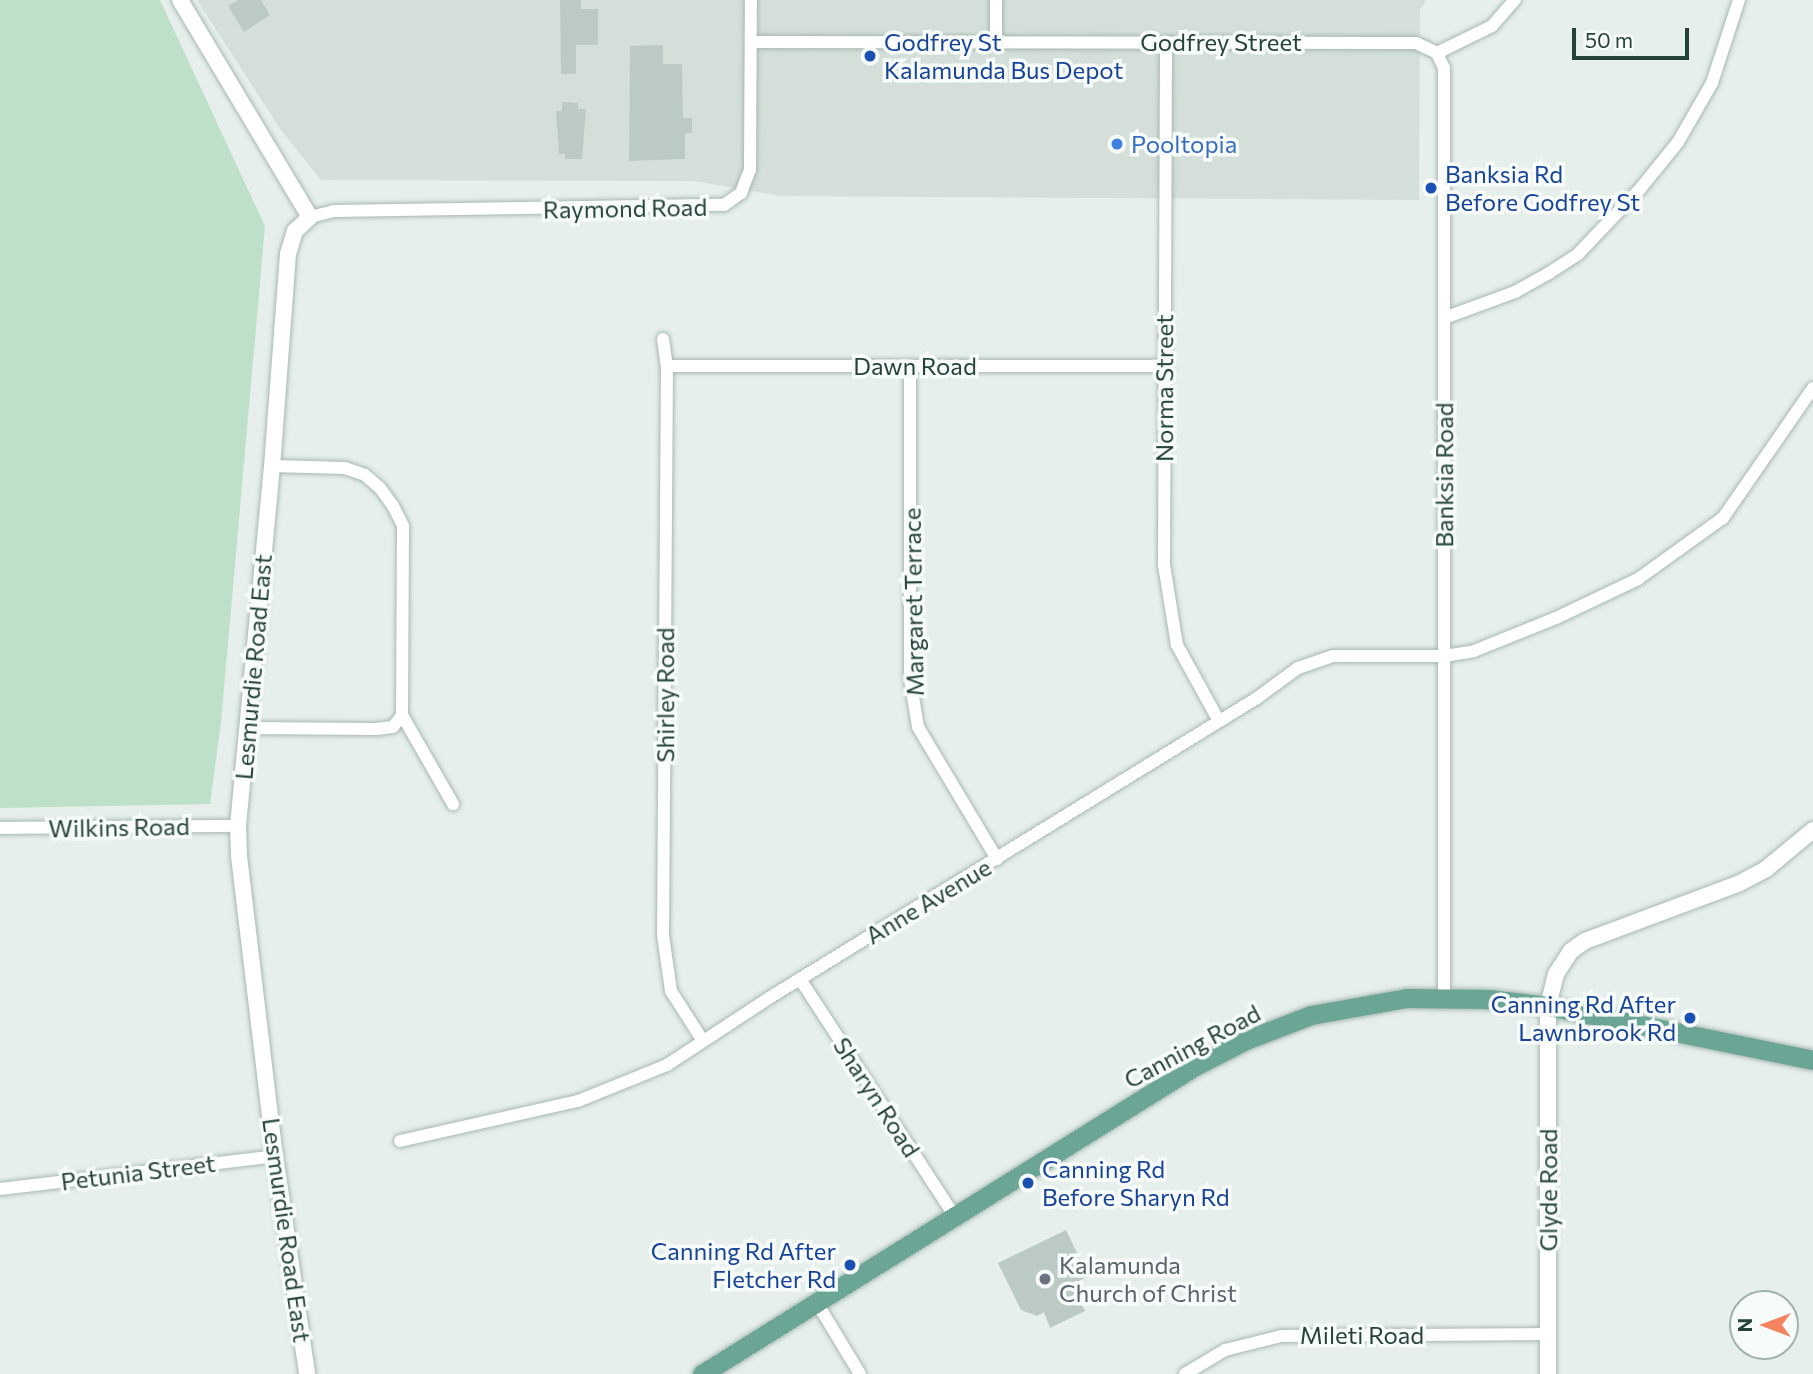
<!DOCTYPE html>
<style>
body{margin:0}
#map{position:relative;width:1813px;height:1374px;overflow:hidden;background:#e6efeb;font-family:Commissioner,sans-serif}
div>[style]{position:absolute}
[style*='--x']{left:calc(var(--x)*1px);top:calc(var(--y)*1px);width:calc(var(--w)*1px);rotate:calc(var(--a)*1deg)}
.built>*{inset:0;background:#d4dfda}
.green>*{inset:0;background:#bfe0c8}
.building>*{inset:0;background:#bbcac4}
.roads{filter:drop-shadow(0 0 2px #a8b8b2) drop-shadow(0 0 2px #a8b8b2)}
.minor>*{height:12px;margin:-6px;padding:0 6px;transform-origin:6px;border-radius:6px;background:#fff}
.tertiary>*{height:16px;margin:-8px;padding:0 8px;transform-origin:8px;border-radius:8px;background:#fff}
.primary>*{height:19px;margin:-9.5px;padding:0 9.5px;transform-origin:9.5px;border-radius:9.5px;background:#6aa596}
.dots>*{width:19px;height:19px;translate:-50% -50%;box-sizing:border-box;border:4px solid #f7fbf9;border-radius:50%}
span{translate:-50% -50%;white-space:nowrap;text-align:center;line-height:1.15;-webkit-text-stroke:7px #f7fbf9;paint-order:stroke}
.transit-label{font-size:24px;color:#164399}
.left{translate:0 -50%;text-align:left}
.right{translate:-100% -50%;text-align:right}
.street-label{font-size:24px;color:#24423a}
.shop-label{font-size:24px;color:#366cbe}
.worship-label{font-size:24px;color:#5b616d}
.north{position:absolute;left:1729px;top:1290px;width:70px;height:70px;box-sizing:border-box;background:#f7fbf9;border:2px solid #a3b1ad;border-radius:50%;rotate:270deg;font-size:19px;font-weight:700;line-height:28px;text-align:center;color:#24423a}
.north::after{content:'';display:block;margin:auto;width:24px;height:32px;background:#f4845f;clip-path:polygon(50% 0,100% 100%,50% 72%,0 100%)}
.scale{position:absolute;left:1572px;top:28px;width:117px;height:32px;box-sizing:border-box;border:4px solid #24423a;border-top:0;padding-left:9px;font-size:21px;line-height:24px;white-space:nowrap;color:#24423a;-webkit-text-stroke:5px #f7fbf9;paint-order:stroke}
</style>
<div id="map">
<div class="built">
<i style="clip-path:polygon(197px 0,1426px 0,1420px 10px,1419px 200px,781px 196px,694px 181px,321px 180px,280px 129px)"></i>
</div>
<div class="green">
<i style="clip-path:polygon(0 0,160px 0,265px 226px,221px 722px,210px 804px,0 808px)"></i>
</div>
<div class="building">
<i style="clip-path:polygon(238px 0,261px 0,270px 15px,244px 32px,228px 6px)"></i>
<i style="clip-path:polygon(560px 0,581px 0,581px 9px,598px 9px,598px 45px,576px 45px,576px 74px,561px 74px)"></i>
<i style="clip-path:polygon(663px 45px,663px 64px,682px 64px,683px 118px,692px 118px,692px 133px,685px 133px,685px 159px,629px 161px,630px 46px)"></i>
<i style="clip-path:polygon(562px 102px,578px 103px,578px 109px,586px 109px,582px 159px,565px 159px,565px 154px,559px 154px,556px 111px,562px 111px)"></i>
<i style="clip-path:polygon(1066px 1230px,1088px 1276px,1079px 1281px,1089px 1301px,1082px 1305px,1085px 1311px,1050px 1328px,1044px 1312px,1037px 1316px,1021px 1310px,998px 1263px)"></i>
</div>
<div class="roads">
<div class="minor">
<i style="--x:751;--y:42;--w:651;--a:0.09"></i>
<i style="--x:1402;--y:43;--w:14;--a:0"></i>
<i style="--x:1416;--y:43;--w:23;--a:25"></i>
<i style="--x:996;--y:42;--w:42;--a:-90"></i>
<i style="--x:1166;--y:43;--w:522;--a:90.22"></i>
<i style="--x:1164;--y:565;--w:81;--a:80.8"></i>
<i style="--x:1177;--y:645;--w:87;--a:61.1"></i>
<i style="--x:1437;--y:53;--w:17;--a:65"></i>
<i style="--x:1444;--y:68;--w:929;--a:90"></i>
<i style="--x:1437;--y:53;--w:61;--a:-26.1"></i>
<i style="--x:1492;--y:26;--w:35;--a:-49"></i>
<i style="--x:310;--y:217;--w:25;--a:-14"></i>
<i style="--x:334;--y:211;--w:390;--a:-0.9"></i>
<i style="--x:724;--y:205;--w:21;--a:-35"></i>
<i style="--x:741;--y:193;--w:25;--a:-69"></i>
<i style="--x:750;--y:170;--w:170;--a:-89.7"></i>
<i style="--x:1444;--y:318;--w:76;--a:-20.1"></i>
<i style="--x:1515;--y:292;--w:39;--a:-29"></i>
<i style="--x:1549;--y:273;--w:35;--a:-33"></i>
<i style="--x:1578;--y:254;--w:90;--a:-46.4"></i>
<i style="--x:1640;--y:189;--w:60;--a:-51"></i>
<i style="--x:1678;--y:142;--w:68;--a:-60"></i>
<i style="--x:1712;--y:83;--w:87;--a:-72"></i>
<i style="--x:663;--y:339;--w:27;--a:82"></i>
<i style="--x:667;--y:366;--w:569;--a:90.4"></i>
<i style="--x:663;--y:935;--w:57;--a:81.9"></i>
<i style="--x:671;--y:991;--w:59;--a:57.4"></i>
<i style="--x:667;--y:366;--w:497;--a:0"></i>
<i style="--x:910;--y:366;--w:313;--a:90"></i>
<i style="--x:910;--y:679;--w:49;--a:80.5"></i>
<i style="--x:918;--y:727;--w:154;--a:59.1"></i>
<i style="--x:272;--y:466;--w:73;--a:1.6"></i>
<i style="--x:345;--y:468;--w:21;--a:19"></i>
<i style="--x:365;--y:475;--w:20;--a:41"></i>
<i style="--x:380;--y:488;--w:22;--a:54"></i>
<i style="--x:393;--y:506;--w:22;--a:63"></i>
<i style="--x:403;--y:526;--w:189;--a:90.3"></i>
<i style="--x:247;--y:728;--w:129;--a:0.4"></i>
<i style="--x:376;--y:729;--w:17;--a:-7"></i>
<i style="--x:393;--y:727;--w:15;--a:-53"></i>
<i style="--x:402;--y:715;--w:103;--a:60.2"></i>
<i style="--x:0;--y:828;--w:238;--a:-0.5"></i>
<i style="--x:800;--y:979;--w:282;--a:56.9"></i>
<i style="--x:400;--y:1141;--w:182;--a:-12.7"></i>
<i style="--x:578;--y:1101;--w:96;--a:-22"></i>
<i style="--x:667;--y:1065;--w:122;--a:-33.3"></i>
<i style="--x:769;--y:998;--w:573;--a:-31.58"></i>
<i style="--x:1257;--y:698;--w:51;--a:-36.2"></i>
<i style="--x:1298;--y:668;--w:37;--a:-19"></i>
<i style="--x:1333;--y:656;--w:111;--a:0"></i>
<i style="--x:1444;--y:656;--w:30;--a:-9"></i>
<i style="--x:1474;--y:651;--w:88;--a:-21.9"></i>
<i style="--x:1556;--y:618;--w:91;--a:-25.4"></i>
<i style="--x:1638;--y:579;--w:105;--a:-35.7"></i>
<i style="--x:1723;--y:518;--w:158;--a:-55.3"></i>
<i style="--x:0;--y:1189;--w:277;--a:-6.8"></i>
<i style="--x:817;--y:1303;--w:83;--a:58.8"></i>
<i style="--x:1185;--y:1374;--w:47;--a:-31"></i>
<i style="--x:1225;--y:1350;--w:58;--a:-14"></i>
<i style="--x:1281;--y:1336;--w:266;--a:-0.4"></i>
</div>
<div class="tertiary">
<i style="--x:180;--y:0;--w:253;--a:59.1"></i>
<i style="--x:310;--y:217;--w:21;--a:137"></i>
<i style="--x:295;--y:231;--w:24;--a:107"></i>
<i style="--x:288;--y:254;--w:213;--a:94.3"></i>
<i style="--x:272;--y:466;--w:362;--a:95.4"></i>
<i style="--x:238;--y:826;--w:30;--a:88"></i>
<i style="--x:239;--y:856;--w:302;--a:83.2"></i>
<i style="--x:275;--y:1156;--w:220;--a:81.6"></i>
<i style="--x:1548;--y:1374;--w:368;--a:-90"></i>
<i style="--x:1548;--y:1006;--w:33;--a:-76"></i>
<i style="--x:1556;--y:974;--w:27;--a:-57"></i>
<i style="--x:1571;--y:951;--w:17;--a:-36"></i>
<i style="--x:1585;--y:941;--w:165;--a:-20.5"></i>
<i style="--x:1740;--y:883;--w:30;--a:-28"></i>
<i style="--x:1766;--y:869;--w:61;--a:-39.7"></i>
</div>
<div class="primary">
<i style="--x:702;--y:1374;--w:581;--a:-31.99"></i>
<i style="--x:1195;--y:1066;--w:57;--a:-27"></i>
<i style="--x:1246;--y:1040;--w:70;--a:-21"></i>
<i style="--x:1311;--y:1015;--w:97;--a:-10.1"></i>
<i style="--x:1406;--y:998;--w:83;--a:0.7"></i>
<i style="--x:1489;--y:999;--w:59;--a:6.8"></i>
<i style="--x:1548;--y:1006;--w:270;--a:11.5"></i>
</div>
</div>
<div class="dots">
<i style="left:870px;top:56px;background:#1a4fb4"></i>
<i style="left:1117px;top:144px;background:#3f7fe0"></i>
<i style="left:1431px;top:188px;background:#1a4fb4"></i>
<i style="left:1690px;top:1018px;background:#1a4fb4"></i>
<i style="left:1028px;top:1183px;background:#1a4fb4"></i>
<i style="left:850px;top:1265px;background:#1a4fb4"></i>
<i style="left:1045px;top:1279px;background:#6b7280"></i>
</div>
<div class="transit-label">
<span class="left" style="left:884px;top:56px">Godfrey St<br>Kalamunda Bus Depot</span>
<span class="left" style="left:1445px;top:188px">Banksia Rd<br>Before Godfrey St</span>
<span class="right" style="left:1676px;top:1018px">Canning Rd After<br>Lawnbrook Rd</span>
<span class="left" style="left:1042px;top:1183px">Canning Rd<br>Before Sharyn Rd</span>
<span class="right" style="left:836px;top:1265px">Canning Rd After<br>Fletcher Rd</span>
</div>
<div class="street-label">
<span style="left:1221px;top:42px">Godfrey Street</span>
<span style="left:625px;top:208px;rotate:-1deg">Raymond Road</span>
<span style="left:915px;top:366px">Dawn Road</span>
<span style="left:1164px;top:388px;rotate:-90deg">Norma Street</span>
<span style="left:1444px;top:475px;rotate:-90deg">Banksia Road</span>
<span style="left:913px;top:602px;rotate:-91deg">Margaret Terrace</span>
<span style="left:253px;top:667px;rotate:-85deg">Lesmurdie Road East</span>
<span style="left:665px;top:695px;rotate:-90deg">Shirley Road</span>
<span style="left:119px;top:827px;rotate:-1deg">Wilkins Road</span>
<span style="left:928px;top:901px;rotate:-31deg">Anne Avenue</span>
<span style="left:1192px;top:1046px;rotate:-28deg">Canning Road</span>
<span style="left:877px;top:1097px;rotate:57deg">Sharyn Road</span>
<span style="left:138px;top:1172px;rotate:-7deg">Petunia Street</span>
<span style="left:1548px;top:1190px;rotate:-90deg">Glyde Road</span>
<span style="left:287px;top:1230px;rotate:82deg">Lesmurdie Road East</span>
<span style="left:1362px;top:1335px">Mileti Road</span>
</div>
<div class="shop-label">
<span class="left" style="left:1131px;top:144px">Pooltopia</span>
</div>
<div class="worship-label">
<span class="left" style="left:1059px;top:1279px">Kalamunda<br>Church of Christ</span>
</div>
<div class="north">N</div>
<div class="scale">50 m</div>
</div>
